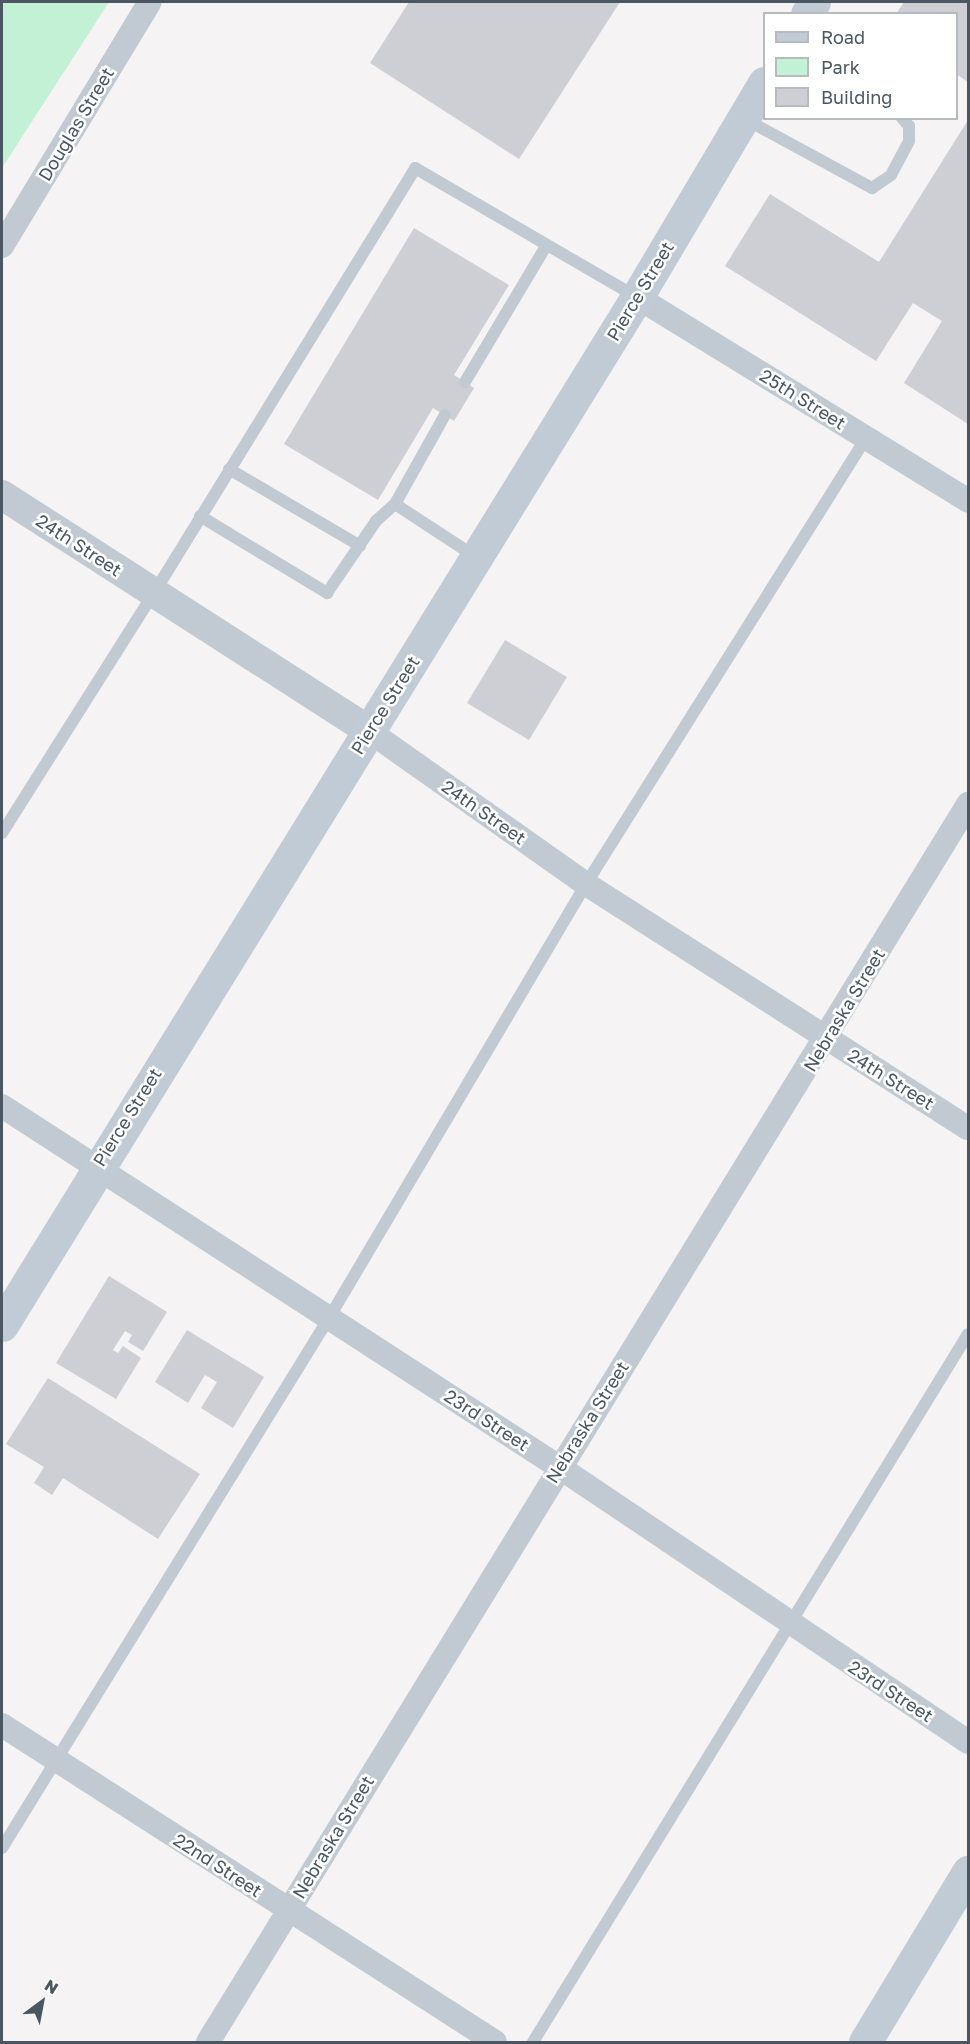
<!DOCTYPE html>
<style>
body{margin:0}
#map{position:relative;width:970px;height:2044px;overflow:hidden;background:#f5f3f3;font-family:"Golos Text",sans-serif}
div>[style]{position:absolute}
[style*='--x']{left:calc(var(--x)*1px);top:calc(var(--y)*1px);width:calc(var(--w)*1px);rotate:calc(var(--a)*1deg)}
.green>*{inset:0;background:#c3f1d5}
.building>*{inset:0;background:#cdcfd5}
.service>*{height:12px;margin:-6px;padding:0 6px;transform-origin:6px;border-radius:6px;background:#c1cad2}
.minor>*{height:24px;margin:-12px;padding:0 12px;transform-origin:12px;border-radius:12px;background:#c1cad2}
.tertiary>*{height:30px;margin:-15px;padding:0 15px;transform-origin:15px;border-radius:15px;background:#c1cad2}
.secondary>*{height:33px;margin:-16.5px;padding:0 16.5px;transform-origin:16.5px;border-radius:16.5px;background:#c1cbd6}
span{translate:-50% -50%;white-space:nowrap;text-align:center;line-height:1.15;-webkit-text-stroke:5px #fff;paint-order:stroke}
.street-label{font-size:18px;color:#4a5661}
.frame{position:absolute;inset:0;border:3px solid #4a5661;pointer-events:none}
.legend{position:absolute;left:763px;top:12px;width:195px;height:108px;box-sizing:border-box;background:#fff;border:2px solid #b7bbc0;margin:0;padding:8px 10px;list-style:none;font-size:18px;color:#4a5661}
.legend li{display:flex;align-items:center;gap:12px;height:30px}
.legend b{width:30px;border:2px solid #b7bbc0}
.north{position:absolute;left:12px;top:1972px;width:60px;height:60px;-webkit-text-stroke:4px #fff;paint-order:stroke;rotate:32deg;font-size:16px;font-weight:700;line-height:24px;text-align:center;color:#4a5661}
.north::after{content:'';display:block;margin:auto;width:21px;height:27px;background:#4a5661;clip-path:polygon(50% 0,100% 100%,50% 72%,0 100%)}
</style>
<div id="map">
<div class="green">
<i style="clip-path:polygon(2px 2px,109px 2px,2px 168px)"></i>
</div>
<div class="building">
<i style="clip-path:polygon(409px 2px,620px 2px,519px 159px,370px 63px)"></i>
<i style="clip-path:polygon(904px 2px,968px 2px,968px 82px,956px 74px,956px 14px,896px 14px)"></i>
<i style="clip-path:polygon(968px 120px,968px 424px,904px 383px,942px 321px,913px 303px,876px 361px,725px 266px,770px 194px,879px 262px)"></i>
<i style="clip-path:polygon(414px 228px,509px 285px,454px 375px,474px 388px,454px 421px,433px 408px,378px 500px,284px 444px)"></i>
<i style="clip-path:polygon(505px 640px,567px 677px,529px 740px,467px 703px)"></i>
<i style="clip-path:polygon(109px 1276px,167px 1312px,143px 1351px,128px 1342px,132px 1335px,125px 1331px,113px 1350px,118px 1353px,123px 1346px,141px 1358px,116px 1399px,56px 1363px)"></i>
<i style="clip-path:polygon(187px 1330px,264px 1377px,233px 1428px,201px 1408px,217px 1382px,205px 1375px,188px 1403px,155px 1382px)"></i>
<i style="clip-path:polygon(48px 1378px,200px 1474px,158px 1539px,63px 1478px,52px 1495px,34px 1483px,44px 1467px,6px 1444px)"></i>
</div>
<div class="service">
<i style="--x:745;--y:119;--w:145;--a:28.5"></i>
<i style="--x:872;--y:188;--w:23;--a:-34"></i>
<i style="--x:891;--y:175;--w:38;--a:-62"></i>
<i style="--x:909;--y:141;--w:15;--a:-90"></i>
<i style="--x:909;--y:126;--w:11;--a:-131"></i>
<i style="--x:465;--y:382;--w:158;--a:-59.2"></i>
<i style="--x:229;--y:469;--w:152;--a:30.4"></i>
<i style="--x:395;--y:504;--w:102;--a:-60.7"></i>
<i style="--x:200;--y:516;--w:149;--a:31.2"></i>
<i style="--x:327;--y:593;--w:87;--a:-55.8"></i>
<i style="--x:376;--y:521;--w:25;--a:-42"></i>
<i style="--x:395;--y:504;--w:97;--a:33.2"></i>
<i style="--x:2;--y:833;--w:284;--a:-57.7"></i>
<i style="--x:154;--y:593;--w:499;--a:-58.4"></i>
<i style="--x:415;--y:168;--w:257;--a:30.2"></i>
<i style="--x:2;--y:1848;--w:623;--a:-58.33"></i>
<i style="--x:329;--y:1318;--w:504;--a:-59.37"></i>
<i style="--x:586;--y:884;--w:527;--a:-57.88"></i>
<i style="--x:533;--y:2042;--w:831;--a:-58.43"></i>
</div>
<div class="minor">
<i style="--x:2;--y:246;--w:285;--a:-58.8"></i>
<i style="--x:637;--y:297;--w:389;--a:31.6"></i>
<i style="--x:369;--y:731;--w:266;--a:35.2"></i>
<i style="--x:586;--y:884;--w:453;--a:32.6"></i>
<i style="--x:2;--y:1106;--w:664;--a:32.95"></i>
<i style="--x:559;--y:1467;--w:493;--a:33.9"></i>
<i style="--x:2;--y:1725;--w:586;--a:32.74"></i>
<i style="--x:208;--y:2042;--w:1453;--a:-58.45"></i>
</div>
<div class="tertiary">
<i style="--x:2;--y:495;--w:436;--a:32.7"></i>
</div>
<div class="secondary">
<i style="--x:807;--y:14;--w:14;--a:-60"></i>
<i style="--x:2;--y:1325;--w:1208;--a:-58.3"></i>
<i style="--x:637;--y:297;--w:249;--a:-59.3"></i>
<i style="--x:865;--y:2042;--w:199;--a:-58.8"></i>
</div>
<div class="street-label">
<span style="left:76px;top:124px;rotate:-59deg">Douglas Street</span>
<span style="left:640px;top:291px;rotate:-59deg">Pierce Street</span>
<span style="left:803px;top:399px;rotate:32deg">25th Street</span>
<span style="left:79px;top:545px;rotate:33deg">24th Street</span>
<span style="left:385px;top:705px;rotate:-58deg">Pierce Street</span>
<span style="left:484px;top:812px;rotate:35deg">24th Street</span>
<span style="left:844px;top:1010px;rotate:-59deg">Nebraska Street</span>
<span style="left:891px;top:1079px;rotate:32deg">24th Street</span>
<span style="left:127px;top:1117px;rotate:-58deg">Pierce Street</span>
<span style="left:487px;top:1420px;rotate:33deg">23rd Street</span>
<span style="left:587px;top:1422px;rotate:-58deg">Nebraska Street</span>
<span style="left:891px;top:1691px;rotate:33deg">23rd Street</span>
<span style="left:333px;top:1837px;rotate:-59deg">Nebraska Street</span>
<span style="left:218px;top:1865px;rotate:33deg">22nd Street</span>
</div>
<div class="frame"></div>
<ul class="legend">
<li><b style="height:8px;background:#c1cbd6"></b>Road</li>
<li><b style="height:16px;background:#c3f1d5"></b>Park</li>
<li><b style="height:16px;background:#cdcfd5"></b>Building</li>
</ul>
<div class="north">N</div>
</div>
